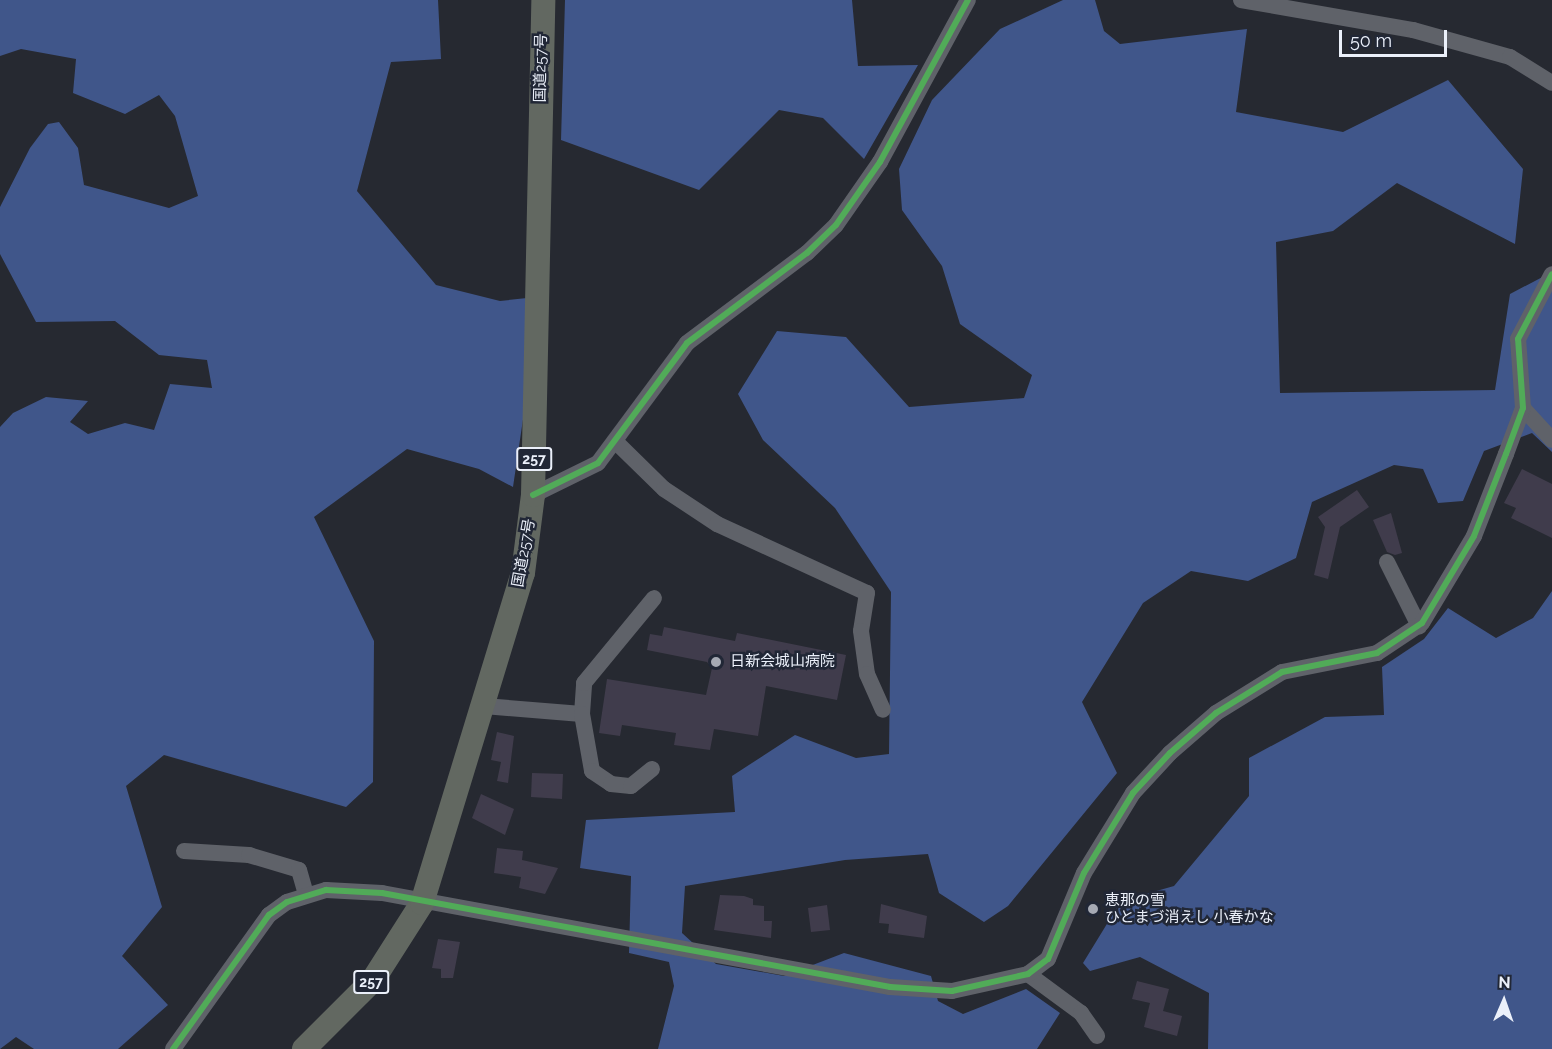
<!DOCTYPE html>
<meta charset="utf-8">
<style>
body{margin:0}
#map{position:relative;width:1552px;height:1049px;overflow:hidden;background:#262931;font-family:Raleway,"Noto Sans JP",sans-serif}
div>[style]{position:absolute}
[style*='--x']{left:calc(var(--x)*1px);top:calc(var(--y)*1px);width:calc(var(--w)*1px);rotate:calc(var(--a)*1deg)}
.forest>*{inset:0;background:#40568a}
.building>*{inset:0;background:#403c4c}
.minor>*{height:16px;margin:-8px;padding:0 8px;transform-origin:8px;border-radius:8px;background:#5f6269}
.highway>*{height:24px;margin:-12px;padding:0 12px;transform-origin:12px;border-radius:12px;background:#626861}
.cycleway>*{height:6px;margin:-3px;padding:0 3px;transform-origin:3px;border-radius:3px;background:#51ab58}
.dots>*{width:16px;height:16px;translate:-50% -50%;box-sizing:border-box;border:3px solid #212736;border-radius:50%}
span{translate:-50% -50%;white-space:nowrap;text-align:center;line-height:1.15;-webkit-text-stroke:5px #212736;paint-order:stroke}
.shield-label span{padding:2px 4px;background:#212736;border:2px solid;border-radius:4px;-webkit-text-stroke-width:0}
.shield-label{font-size:14px;color:#ebf0fa;font-weight:700}
.street-label{font-size:15px;color:#ebf0fa}
.poi-label{font-size:15px;color:#ebf0fa}
.left{translate:0 -50%;text-align:left}
.north{position:absolute;left:1474px;top:971px;width:60px;height:60px;-webkit-text-stroke:4px #212736;paint-order:stroke;rotate:2deg;font-size:16px;font-weight:700;line-height:24px;text-align:center;color:#ebf0fa}
.north::after{content:'';display:block;margin:auto;width:21px;height:27px;background:#ebf0fa;clip-path:polygon(50% 0,100% 100%,50% 72%,0 100%)}
.scale{position:absolute;left:1339px;top:30px;width:108px;height:27px;box-sizing:border-box;border:3px solid #ebf0fa;border-top:0;padding-left:8px;font-size:18px;line-height:21px;white-space:nowrap;color:#ebf0fa;-webkit-text-stroke:4px #212736;paint-order:stroke}
</style>
<div id="map">
<div class="forest">
<i style="clip-path:polygon(0 0,438px 0,441px 59px,391px 62px,357px 191px,436px 285px,500px 301px,527px 298px,526px 399px,513px 487px,479px 469px,407px 449px,314px 517px,374px 641px,373px 782px,346px 807px,164px 755px,126px 786px,162px 907px,122px 956px,168px 1005px,118px 1049px,34px 1049px,16px 1037px,0 1049px,0 427px,13px 413px,46px 397px,88px 401px,70px 422px,88px 434px,125px 423px,154px 430px,170px 384px,212px 388px,207px 360px,159px 355px,115px 321px,36px 322px,0 254px,0 207px,30px 148px,48px 124px,59px 122px,78px 148px,84px 185px,169px 208px,198px 196px,175px 116px,159px 95px,125px 114px,73px 93px,76px 59px,21px 49px,0 56px)"></i>
<i style="clip-path:polygon(565px 0,852px 0,858px 66px,918px 65px,864px 159px,823px 118px,779px 110px,699px 190px,561px 140px)"></i>
<i style="clip-path:polygon(1063px 0,1095px 0,1104px 31px,1120px 44px,1247px 29px,1236px 112px,1343px 132px,1448px 80px,1523px 169px,1515px 244px,1397px 183px,1333px 231px,1276px 242px,1280px 393px,1495px 390px,1510px 294px,1552px 272px,1552px 452px,1532px 433px,1484px 451px,1463px 501px,1438px 503px,1423px 469px,1394px 465px,1312px 502px,1296px 558px,1248px 581px,1191px 571px,1143px 603px,1082px 702px,1117px 773px,1008px 906px,984px 922px,939px 893px,928px 854px,845px 860px,685px 886px,682px 933px,716px 964px,784px 976px,844px 953px,931px 976px,938px 1001px,963px 1014px,1026px 989px,1060px 1013px,1037px 1049px,658px 1049px,674px 986px,669px 962px,629px 953px,631px 876px,580px 868px,586px 820px,735px 812px,732px 776px,795px 735px,856px 758px,889px 754px,891px 592px,835px 508px,763px 440px,738px 394px,777px 331px,846px 337px,909px 407px,1024px 398px,1032px 375px,960px 324px,942px 266px,902px 210px,899px 169px,932px 100px,1000px 29px)"></i>
<i style="clip-path:polygon(1552px 591px,1552px 1049px,1208px 1049px,1209px 993px,1140px 957px,1090px 971px,1083px 963px,1121px 901px,1174px 886px,1249px 796px,1249px 758px,1325px 717px,1384px 715px,1382px 667px,1424px 639px,1448px 608px,1496px 638px,1533px 618px)"></i>
</div>
<div class="building">
<i style="clip-path:polygon(1522px 469px,1552px 484px,1552px 538px,1511px 518px,1516px 508px,1504px 503px)"></i>
<i style="clip-path:polygon(1357px 490px,1369px 507px,1340px 527px,1328px 579px,1314px 575px,1325px 527px,1318px 517px)"></i>
<i style="clip-path:polygon(1391px 513px,1402px 553px,1395px 555px,1387px 552px,1373px 520px)"></i>
<i style="clip-path:polygon(664px 627px,735px 641px,737px 633px,846px 655px,837px 700px,766px 686px,758px 736px,714px 729px,710px 750px,674px 745px,676px 733px,622px 725px,620px 736px,599px 733px,607px 679px,706px 695px,712px 668px,707px 662px,647px 650px,650px 634px,662px 636px)"></i>
<i style="clip-path:polygon(497px 732px,514px 736px,508px 783px,497px 781px,501px 762px,491px 760px)"></i>
<i style="clip-path:polygon(532px 773px,563px 774px,562px 799px,531px 797px)"></i>
<i style="clip-path:polygon(481px 794px,514px 809px,505px 835px,472px 818px)"></i>
<i style="clip-path:polygon(497px 848px,523px 851px,522px 860px,558px 868px,545px 894px,519px 888px,521px 877px,494px 873px)"></i>
<i style="clip-path:polygon(720px 895px,744px 896px,753px 899px,753px 905px,764px 906px,764px 921px,772px 921px,771px 938px,714px 930px)"></i>
<i style="clip-path:polygon(881px 904px,927px 916px,924px 938px,888px 933px,889px 924px,879px 923px)"></i>
<i style="clip-path:polygon(827px 905px,830px 930px,811px 932px,808px 908px)"></i>
<i style="clip-path:polygon(438px 939px,460px 942px,453px 978px,441px 978px,441px 969px,432px 968px)"></i>
<i style="clip-path:polygon(1137px 981px,1169px 989px,1163px 1011px,1182px 1016px,1177px 1036px,1144px 1027px,1150px 1003px,1132px 999px)"></i>
</div>
<div class="minor">
<i style="--x:1241;--y:0;--w:175;--a:9.9"></i>
<i style="--x:1413;--y:30;--w:101;--a:15.6"></i>
<i style="--x:1510;--y:57;--w:49;--a:31.8"></i>
<i style="--x:1523;--y:408;--w:43;--a:47.8"></i>
<i style="--x:616;--y:442;--w:67;--a:44.4"></i>
<i style="--x:664;--y:489;--w:64;--a:33.4"></i>
<i style="--x:717;--y:524;--w:165;--a:24.7"></i>
<i style="--x:867;--y:593;--w:38;--a:99"></i>
<i style="--x:861;--y:631;--w:43;--a:82.1"></i>
<i style="--x:867;--y:674;--w:39;--a:66"></i>
<i style="--x:533;--y:495;--w:72;--a:-26.2"></i>
<i style="--x:598;--y:463;--w:149;--a:-53.4"></i>
<i style="--x:687;--y:343;--w:150;--a:-36.9"></i>
<i style="--x:807;--y:253;--w:40;--a:-44"></i>
<i style="--x:836;--y:225;--w:77;--a:-55.1"></i>
<i style="--x:880;--y:162;--w:184;--a:-61.5"></i>
<i style="--x:1387;--y:562;--w:72;--a:63.4"></i>
<i style="--x:484;--y:706;--w:98;--a:4.7"></i>
<i style="--x:582;--y:714;--w:31;--a:-86"></i>
<i style="--x:584;--y:683;--w:110;--a:-50.5"></i>
<i style="--x:582;--y:714;--w:58;--a:80"></i>
<i style="--x:592;--y:771;--w:23;--a:34"></i>
<i style="--x:611;--y:784;--w:20;--a:6"></i>
<i style="--x:631;--y:786;--w:27;--a:-39"></i>
<i style="--x:184;--y:851;--w:65;--a:3.5"></i>
<i style="--x:249;--y:855;--w:52;--a:16.7"></i>
<i style="--x:299;--y:870;--w:25;--a:74"></i>
<i style="--x:1028;--y:974;--w:66;--a:36.3"></i>
<i style="--x:1081;--y:1013;--w:28;--a:55"></i>
<i style="--x:173;--y:1049;--w:165;--a:-54.4"></i>
<i style="--x:269;--y:915;--w:22;--a:-36"></i>
<i style="--x:287;--y:902;--w:41;--a:-17.1"></i>
<i style="--x:326;--y:890;--w:56;--a:3.1"></i>
<i style="--x:382;--y:893;--w:517;--a:10.48"></i>
<i style="--x:890;--y:987;--w:62;--a:3.7"></i>
<i style="--x:952;--y:991;--w:78;--a:-12.6"></i>
<i style="--x:1028;--y:974;--w:25;--a:-37"></i>
<i style="--x:1048;--y:959;--w:93;--a:-67.3"></i>
<i style="--x:1084;--y:873;--w:94;--a:-58.5"></i>
<i style="--x:1133;--y:793;--w:54;--a:-47.2"></i>
<i style="--x:1170;--y:753;--w:61;--a:-41"></i>
<i style="--x:1216;--y:713;--w:78;--a:-31.8"></i>
<i style="--x:1282;--y:672;--w:97;--a:-11.3"></i>
<i style="--x:1377;--y:653;--w:54;--a:-33.7"></i>
<i style="--x:1422;--y:623;--w:101;--a:-59.1"></i>
<i style="--x:1474;--y:536;--w:88;--a:-68.7"></i>
<i style="--x:1506;--y:454;--w:49;--a:-69.7"></i>
<i style="--x:1523;--y:408;--w:69;--a:-94.1"></i>
<i style="--x:1518;--y:339;--w:73;--a:-62.4"></i>
</div>
<div class="highway">
<i style="--x:304;--y:1049;--w:98;--a:-45"></i>
<i style="--x:373;--y:980;--w:91;--a:-57.5"></i>
<i style="--x:422;--y:903;--w:345;--a:-73"></i>
<i style="--x:523;--y:573;--w:79;--a:-82.7"></i>
<i style="--x:533;--y:495;--w:495;--a:-88.8"></i>
</div>
<div class="cycleway">
<i style="--x:533;--y:495;--w:72;--a:-26.2"></i>
<i style="--x:598;--y:463;--w:149;--a:-53.4"></i>
<i style="--x:687;--y:343;--w:150;--a:-36.9"></i>
<i style="--x:807;--y:253;--w:40;--a:-44"></i>
<i style="--x:836;--y:225;--w:77;--a:-55.1"></i>
<i style="--x:880;--y:162;--w:184;--a:-61.5"></i>
<i style="--x:173;--y:1049;--w:165;--a:-54.4"></i>
<i style="--x:269;--y:915;--w:22;--a:-36"></i>
<i style="--x:287;--y:902;--w:41;--a:-17.1"></i>
<i style="--x:326;--y:890;--w:56;--a:3.1"></i>
<i style="--x:382;--y:893;--w:517;--a:10.48"></i>
<i style="--x:890;--y:987;--w:62;--a:3.7"></i>
<i style="--x:952;--y:991;--w:78;--a:-12.6"></i>
<i style="--x:1028;--y:974;--w:25;--a:-37"></i>
<i style="--x:1048;--y:959;--w:93;--a:-67.3"></i>
<i style="--x:1084;--y:873;--w:94;--a:-58.5"></i>
<i style="--x:1133;--y:793;--w:54;--a:-47.2"></i>
<i style="--x:1170;--y:753;--w:61;--a:-41"></i>
<i style="--x:1216;--y:713;--w:78;--a:-31.8"></i>
<i style="--x:1282;--y:672;--w:97;--a:-11.3"></i>
<i style="--x:1377;--y:653;--w:54;--a:-33.7"></i>
<i style="--x:1422;--y:623;--w:101;--a:-59.1"></i>
<i style="--x:1474;--y:536;--w:88;--a:-68.7"></i>
<i style="--x:1506;--y:454;--w:49;--a:-69.7"></i>
<i style="--x:1523;--y:408;--w:69;--a:-94.1"></i>
<i style="--x:1518;--y:339;--w:73;--a:-62.4"></i>
</div>
<div class="dots">
<i style="left:716px;top:662px;background:#a6aab4"></i>
<i style="left:1093px;top:909px;background:#a6aab4"></i>
</div>
<div class="shield-label">
<span style="left:534px;top:459px">257</span>
<span style="left:371px;top:982px">257</span>
</div>
<div class="street-label">
<span style="left:541px;top:68px;rotate:-89deg">国道257号</span>
<span style="left:524px;top:553px;rotate:-80deg">国道257号</span>
</div>
<div class="poi-label">
<span class="left" style="left:730px;top:662px">日新会城山病院</span>
<span class="left" style="left:1105px;top:909px">恵那の雪<br>ひとまづ消えし 小春かな</span>
</div>
<div class="north">N</div>
<div class="scale">50 m</div>
</div>
